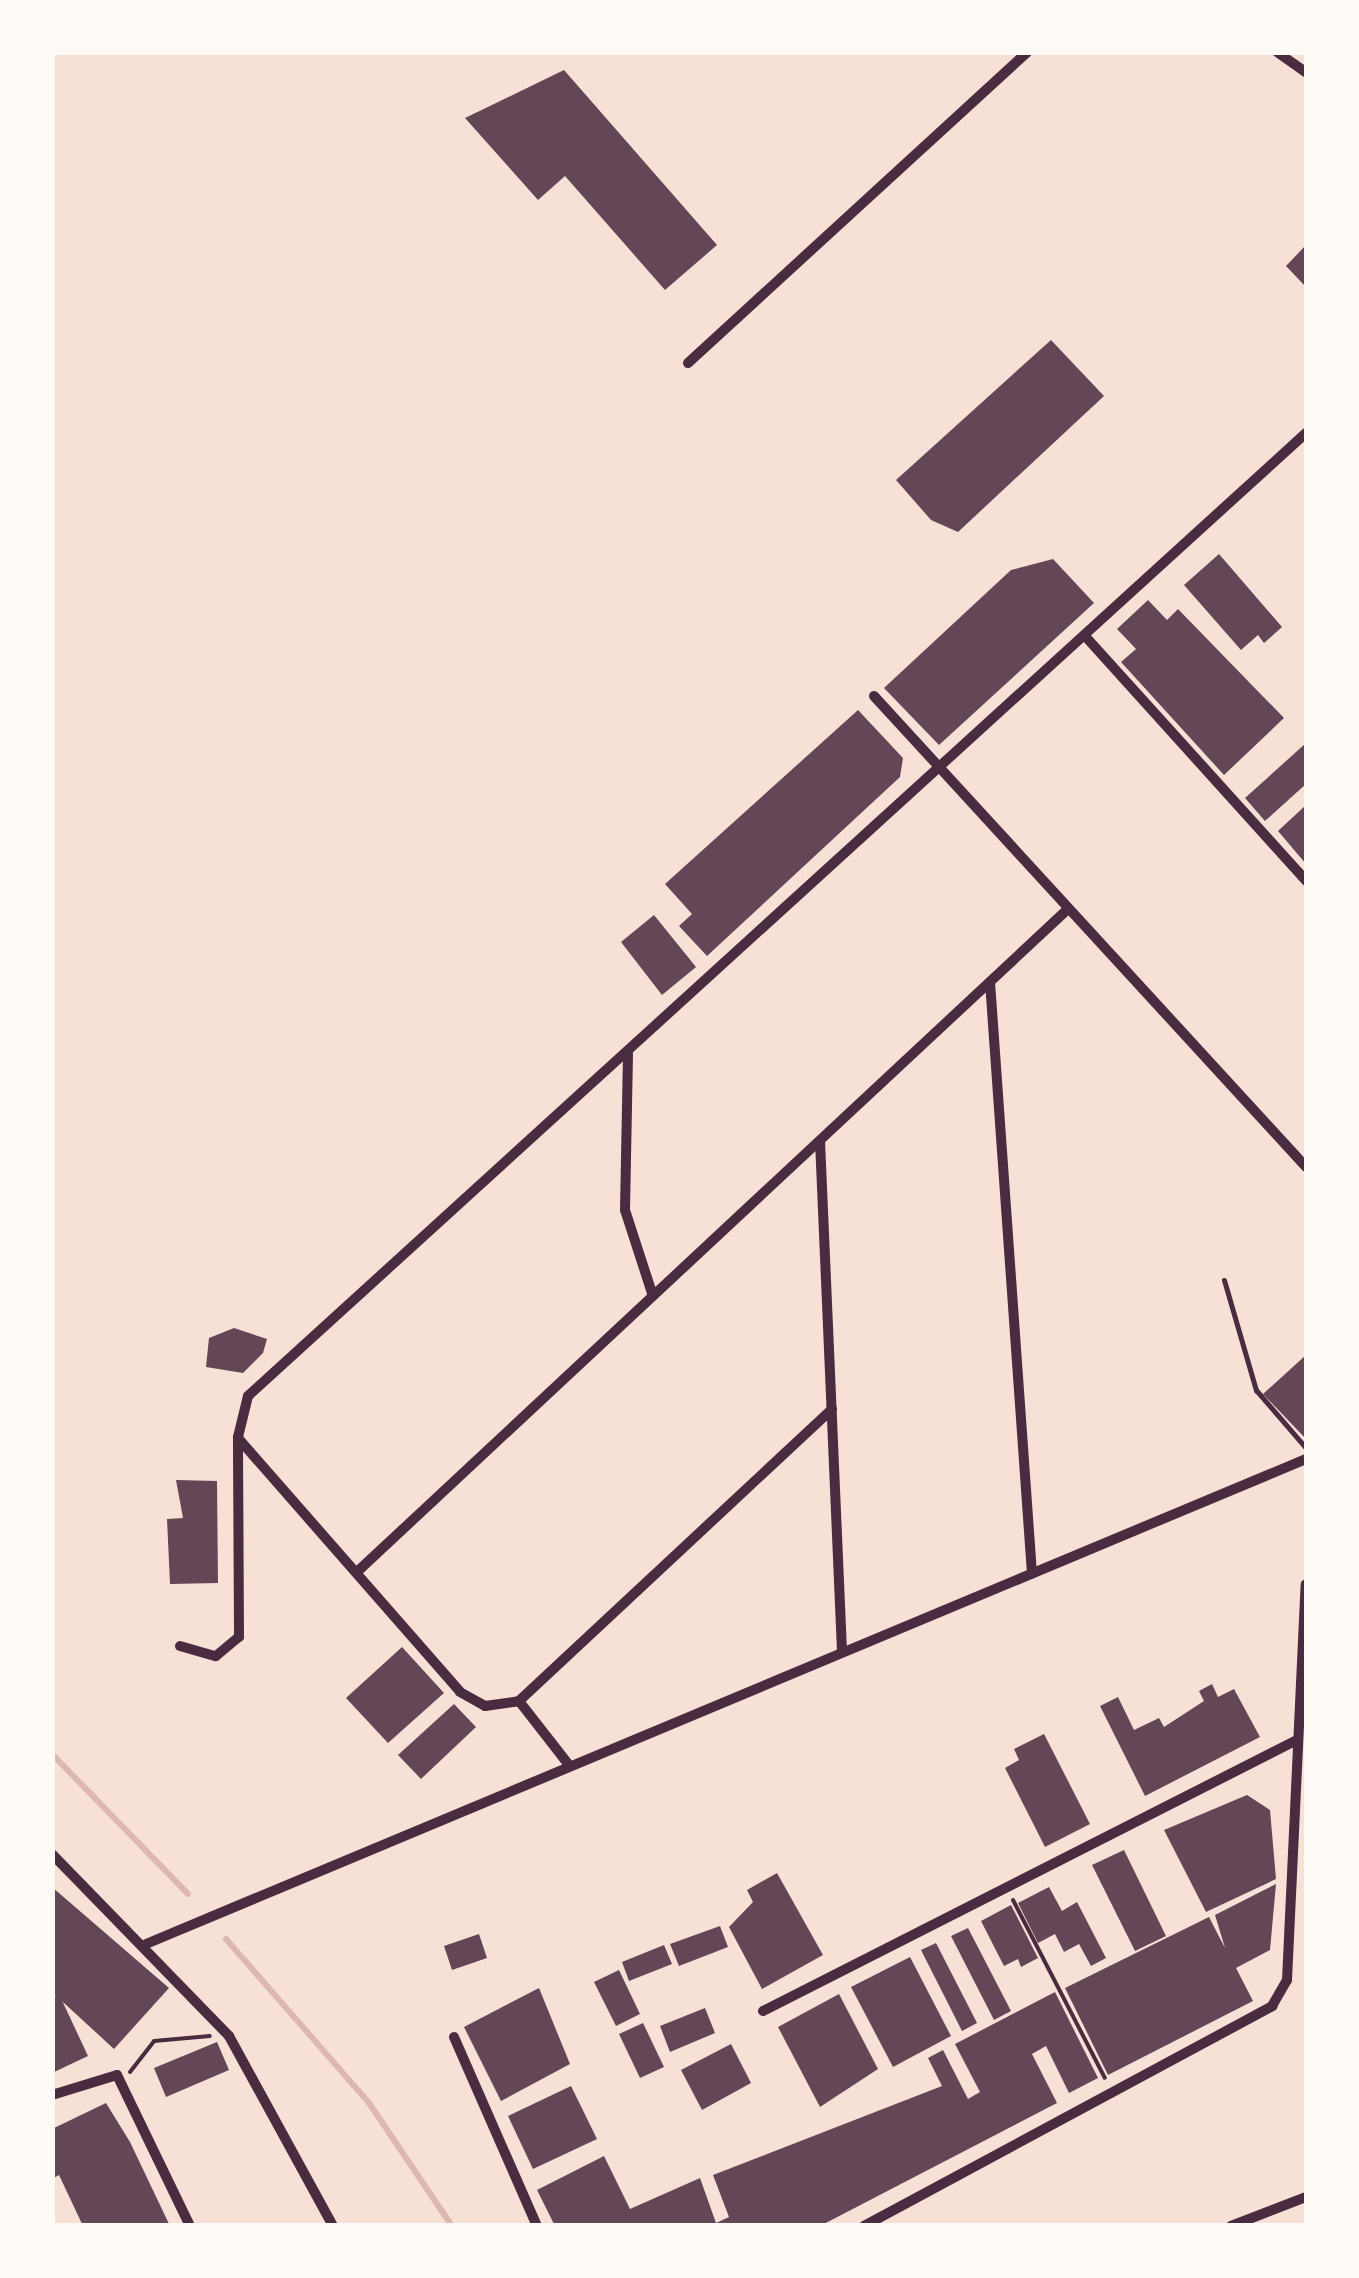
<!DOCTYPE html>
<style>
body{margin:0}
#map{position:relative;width:1359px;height:2278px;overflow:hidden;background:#f7e1d7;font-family:"Asap Condensed",sans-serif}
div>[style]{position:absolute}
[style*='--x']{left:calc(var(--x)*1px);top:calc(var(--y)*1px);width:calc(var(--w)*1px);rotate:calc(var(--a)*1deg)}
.stream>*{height:6px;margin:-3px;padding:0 3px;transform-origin:3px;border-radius:3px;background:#dcb8b0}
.building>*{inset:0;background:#644757}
.path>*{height:4px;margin:-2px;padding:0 2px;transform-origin:2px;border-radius:2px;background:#4a2c40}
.service>*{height:5px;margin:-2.5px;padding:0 2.5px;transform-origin:2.5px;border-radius:2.5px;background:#4a2c40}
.minor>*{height:10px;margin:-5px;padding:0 5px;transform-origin:5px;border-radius:5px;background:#4a2c40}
span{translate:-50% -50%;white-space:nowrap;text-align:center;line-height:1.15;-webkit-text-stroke:10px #fffaf5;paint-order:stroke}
.frame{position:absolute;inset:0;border:55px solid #fffaf5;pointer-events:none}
</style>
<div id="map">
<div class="stream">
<i style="--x:52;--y:1754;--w:195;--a:45.8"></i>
<i style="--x:226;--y:1939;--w:218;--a:48.9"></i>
<i style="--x:369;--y:2103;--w:148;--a:56"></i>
</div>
<div class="building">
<i style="clip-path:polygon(564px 70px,717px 245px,665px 290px,565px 176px,538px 200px,465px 118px)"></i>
<i style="clip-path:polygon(1306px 245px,1306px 287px,1286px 266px)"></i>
<i style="clip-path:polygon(1051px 340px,1104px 396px,958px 532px,931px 520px,896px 480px)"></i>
<i style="clip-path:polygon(1219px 554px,1282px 627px,1264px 643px,1258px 635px,1241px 650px,1184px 585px)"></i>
<i style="clip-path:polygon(1053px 559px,1094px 603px,939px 745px,884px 688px,1011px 570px)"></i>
<i style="clip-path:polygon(1148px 600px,1167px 620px,1178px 609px,1284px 718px,1224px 775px,1121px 662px,1136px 649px,1117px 629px)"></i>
<i style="clip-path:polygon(858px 710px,903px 758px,900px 777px,707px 956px,679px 926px,692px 914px,665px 884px)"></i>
<i style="clip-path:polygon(1306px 743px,1306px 784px,1265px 821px,1245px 798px)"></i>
<i style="clip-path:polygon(1306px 805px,1306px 864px,1278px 831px)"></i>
<i style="clip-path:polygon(654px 915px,696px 967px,662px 995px,621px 942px)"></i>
<i style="clip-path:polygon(234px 1328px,267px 1339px,263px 1353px,243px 1373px,206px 1367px,209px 1338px)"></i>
<i style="clip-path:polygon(1306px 1355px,1306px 1439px,1263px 1394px)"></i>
<i style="clip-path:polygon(176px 1480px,217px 1481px,218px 1583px,170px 1584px,167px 1519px,183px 1518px)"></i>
<i style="clip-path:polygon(402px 1647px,444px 1693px,388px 1743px,346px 1698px)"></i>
<i style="clip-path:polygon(1212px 1684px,1218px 1697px,1234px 1689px,1260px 1737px,1145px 1796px,1100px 1706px,1118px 1697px,1134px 1730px,1159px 1718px,1164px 1727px,1204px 1701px,1199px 1691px)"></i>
<i style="clip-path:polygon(454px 1704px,476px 1727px,421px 1779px,398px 1755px)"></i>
<i style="clip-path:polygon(1044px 1734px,1090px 1824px,1045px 1847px,1005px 1768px,1019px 1760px,1014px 1749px)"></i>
<i style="clip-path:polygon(1247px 1795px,1270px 1810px,1276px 1879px,1206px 1912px,1164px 1830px)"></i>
<i style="clip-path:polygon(1124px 1850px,1166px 1936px,1135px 1951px,1092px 1865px)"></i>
<i style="clip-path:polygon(777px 1873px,823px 1955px,762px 1989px,729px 1927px,753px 1902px,747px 1890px)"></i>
<i style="clip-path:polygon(1276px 1884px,1270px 1950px,1236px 1968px,1253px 2001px,1108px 2075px,1065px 1988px,1209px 1917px,1225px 1948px,1215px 1915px)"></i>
<i style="clip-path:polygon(52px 1887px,169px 1988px,114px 2049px,52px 1992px)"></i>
<i style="clip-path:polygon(1049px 1887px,1062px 1911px,1077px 1902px,1106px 1958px,1091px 1966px,1079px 1944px,1064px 1952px,1055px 1934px,1038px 1943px,1018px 1903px)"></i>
<i style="clip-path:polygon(1011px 1905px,1038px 1958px,1021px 1967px,1018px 1959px,1004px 1966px,981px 1921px)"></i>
<i style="clip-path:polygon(720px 1926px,728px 1947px,679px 1966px,670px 1944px)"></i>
<i style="clip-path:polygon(968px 1928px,1011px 2011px,994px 2020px,951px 1936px)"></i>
<i style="clip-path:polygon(479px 1934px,487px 1958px,452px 1970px,444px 1946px)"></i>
<i style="clip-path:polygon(936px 1943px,977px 2023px,962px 2031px,921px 1950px)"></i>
<i style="clip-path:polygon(664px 1945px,672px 1964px,629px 1981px,622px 1962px)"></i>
<i style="clip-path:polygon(910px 1957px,951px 2036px,893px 2067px,851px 1987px)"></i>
<i style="clip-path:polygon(619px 1970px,640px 2014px,616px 2026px,594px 1982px)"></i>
<i style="clip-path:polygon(539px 1988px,570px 2064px,501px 2101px,464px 2027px)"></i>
<i style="clip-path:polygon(1055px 1992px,1098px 2078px,1069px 2093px,1046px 2046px,1032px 2054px,1057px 2103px,820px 2226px,555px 2226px,537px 2190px,604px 2156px,630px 2209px,700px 2178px,716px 2223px,729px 2217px,713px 2175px,942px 2086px,928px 2058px,943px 2050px,968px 2099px,980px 2092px,955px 2044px)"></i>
<i style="clip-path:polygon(59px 1994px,88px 2056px,52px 2073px,52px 1997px)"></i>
<i style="clip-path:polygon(839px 1994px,878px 2069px,820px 2107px,778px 2027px)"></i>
<i style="clip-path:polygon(705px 2008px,715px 2033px,670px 2052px,660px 2026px)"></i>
<i style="clip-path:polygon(643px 2023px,664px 2067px,640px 2078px,619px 2034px)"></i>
<i style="clip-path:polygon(217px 2042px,229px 2070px,166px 2097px,154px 2068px)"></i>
<i style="clip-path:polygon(731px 2044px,751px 2083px,702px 2110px,681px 2070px)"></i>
<i style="clip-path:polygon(571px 2086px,597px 2139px,533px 2169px,508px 2116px)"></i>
<i style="clip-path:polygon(106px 2103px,130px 2142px,170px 2226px,83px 2226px,59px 2175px,52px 2179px,52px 2129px)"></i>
</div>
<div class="path">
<i style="--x:1013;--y:1900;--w:200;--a:62.7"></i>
<i style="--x:130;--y:2072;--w:39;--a:-52"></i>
<i style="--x:154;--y:2041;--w:56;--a:-5.1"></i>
</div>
<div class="service">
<i style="--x:1224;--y:1280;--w:115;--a:73.8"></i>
<i style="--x:1256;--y:1390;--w:77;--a:49.2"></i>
</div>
<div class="minor">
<i style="--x:1277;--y:52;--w:35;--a:35"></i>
<i style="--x:688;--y:363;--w:460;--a:-42.5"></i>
<i style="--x:1085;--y:636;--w:330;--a:47.9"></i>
<i style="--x:874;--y:696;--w:639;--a:47.47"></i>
<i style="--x:990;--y:982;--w:593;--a:85.94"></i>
<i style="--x:628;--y:1054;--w:156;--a:91.1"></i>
<i style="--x:625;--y:1210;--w:90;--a:72"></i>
<i style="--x:820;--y:1141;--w:511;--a:87.53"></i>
<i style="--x:238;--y:1438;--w:337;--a:48.8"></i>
<i style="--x:460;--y:1692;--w:29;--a:29"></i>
<i style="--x:485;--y:1706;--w:34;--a:-8"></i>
<i style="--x:519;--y:1701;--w:81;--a:52"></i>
<i style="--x:358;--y:1571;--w:971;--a:-43"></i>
<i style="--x:180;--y:1646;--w:37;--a:16"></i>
<i style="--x:216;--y:1656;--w:30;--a:-40"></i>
<i style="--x:239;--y:1637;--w:200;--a:-90.3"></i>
<i style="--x:238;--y:1437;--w:42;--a:-76.3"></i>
<i style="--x:248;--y:1396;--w:1431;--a:-42.31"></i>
<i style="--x:519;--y:1701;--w:428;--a:-43"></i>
<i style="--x:52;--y:1854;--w:254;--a:45.8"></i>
<i style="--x:229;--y:2036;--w:217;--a:61.3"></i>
<i style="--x:146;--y:1944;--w:1257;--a:-22.69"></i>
<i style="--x:763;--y:2011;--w:599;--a:-26.91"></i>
<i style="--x:454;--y:2037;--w:206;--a:66.3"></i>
<i style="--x:52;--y:2095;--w:68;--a:-17.1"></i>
<i style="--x:117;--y:2075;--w:168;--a:64.2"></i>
<i style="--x:864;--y:2226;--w:464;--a:-28.3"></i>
<i style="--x:1272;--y:2006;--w:30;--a:-60"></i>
<i style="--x:1287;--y:1980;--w:396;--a:-87.3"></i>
<i style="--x:1231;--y:2226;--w:80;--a:-21.1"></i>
</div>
<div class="frame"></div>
</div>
